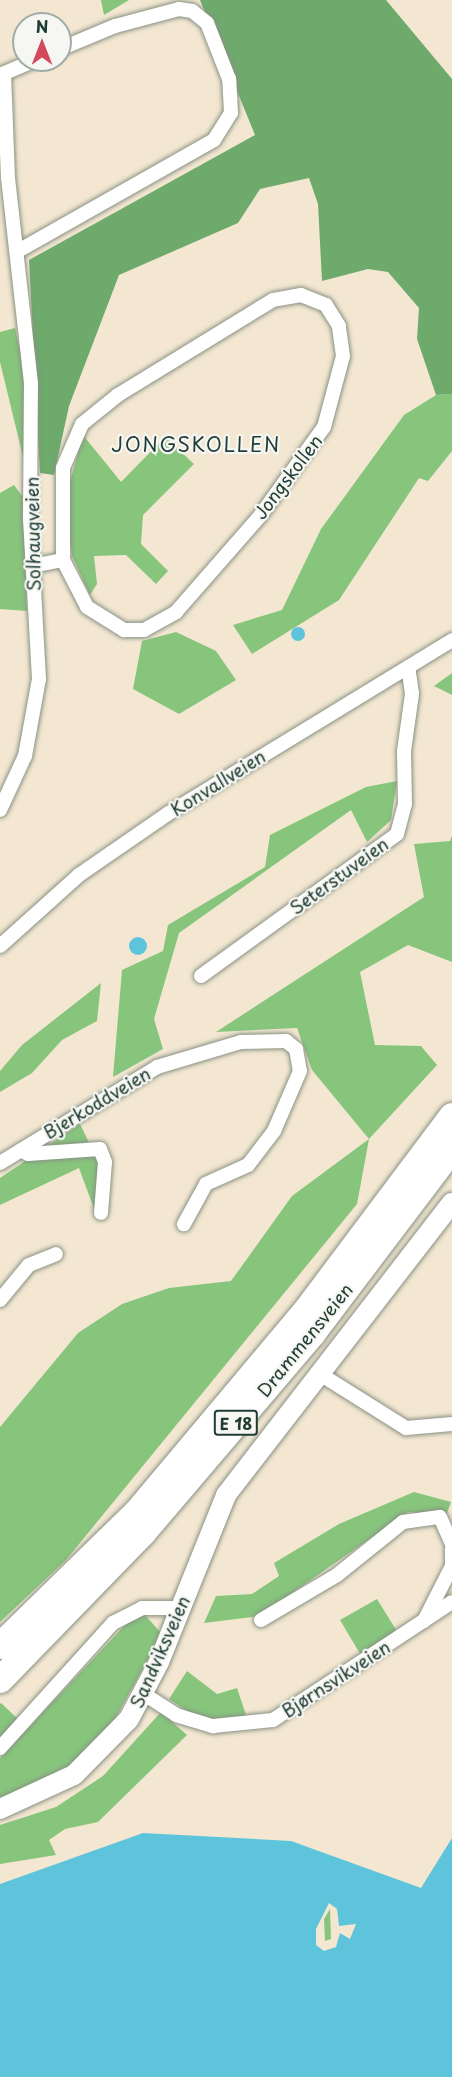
<!DOCTYPE html>
<meta charset="utf-8">
<style>
body{margin:0}
#map{position:relative;width:452px;height:2077px;overflow:hidden;background:#f3e7d2;font-family:"Playpen Sans",sans-serif}
div>[style]{position:absolute}
[style*='--x']{left:calc(var(--x)*1px);top:calc(var(--y)*1px);width:calc(var(--w)*1px);rotate:calc(var(--a)*1deg)}
.green>*{inset:0;background:#87c57d}
.forest>*{inset:0;background:#6daa6c}
.water>*{inset:0;background:#5ec4dc}
.round{border-radius:50%}
.roads{filter:drop-shadow(0 0 2px #899283) drop-shadow(0 0 2px #899283)}
.minor>*{height:14px;margin:-7px;padding:0 7px;transform-origin:7px;border-radius:7px;background:#fff}
.secondary>*{height:20px;margin:-10px;padding:0 10px;transform-origin:10px;border-radius:10px;background:#fff}
.motorway>*{height:26px;margin:-13px;padding:0 13px;transform-origin:13px;border-radius:13px;background:#fff}
span{translate:-50% -50%;white-space:nowrap;text-align:center;line-height:1.15;-webkit-text-stroke:4.5px #f6f6f2;paint-order:stroke}
.shield-label span{padding:2px 4px;background:#f6f6f2;border:2px solid;border-radius:4px;-webkit-text-stroke-width:0}
.shield-label{font-size:16px;color:#1f3d34;font-weight:700}
.street-label{font-size:18px;color:#1f3d34}
.neighbourhood-label{font-size:20px;color:#1f3d34;letter-spacing:1.5px}
.north{position:absolute;left:12px;top:12px;width:60px;height:60px;box-sizing:border-box;background:#f6f6f2;border:2px solid #a0aca6;border-radius:50%;rotate:0deg;font-size:16px;font-weight:700;line-height:24px;text-align:center;color:#1f3d34}
.north::after{content:'';display:block;margin:auto;width:21px;height:27px;background:#d1495b;clip-path:polygon(50% 0,100% 100%,50% 72%,0 100%)}
</style>
<div id="map">
<div class="green">
<i style="clip-path:polygon(101px 0,129px 0,104px 15px)"></i>
<i style="clip-path:polygon(15px 328px,24px 369px,25px 465px,0 362px,0 332px)"></i>
<i style="clip-path:polygon(452px 394px,452px 451px,428px 481px,419px 478px,339px 600px,252px 654px,233px 625px,282px 610px,321px 529px,404px 415px,436px 395px)"></i>
<i style="clip-path:polygon(83px 435px,121px 482px,165px 437px,194px 464px,143px 515px,141px 544px,168px 571px,156px 584px,126px 555px,94px 556px,97px 584px,90px 595px,72px 556px,65px 500px)"></i>
<i style="clip-path:polygon(14px 485px,23px 497px,27px 611px,0 609px,0 493px)"></i>
<i style="clip-path:polygon(176px 632px,216px 651px,236px 680px,179px 714px,133px 689px,142px 641px)"></i>
<i style="clip-path:polygon(452px 673px,452px 695px,434px 686px)"></i>
<i style="clip-path:polygon(397px 781px,391px 820px,367px 842px,351px 810px,179px 933px,154px 1019px,163px 1049px,113px 1077px,122px 970px,163px 951px,168px 925px,265px 867px,270px 835px,366px 787px)"></i>
<i style="clip-path:polygon(452px 836px,452px 962px,408px 945px,360px 972px,375px 1045px,421px 1046px,437px 1065px,369px 1139px,357px 1204px,66px 1560px,0 1622px,0 1427px,78px 1333px,122px 1304px,169px 1288px,231px 1281px,292px 1196px,369px 1139px,312px 1070px,297px 1028px,216px 1032px,424px 897px,414px 844px,450px 841px)"></i>
<i style="clip-path:polygon(101px 983px,97px 1021px,62px 1040px,32px 1073px,0 1092px,0 1071px,22px 1045px)"></i>
<i style="clip-path:polygon(80px 1124px,98px 1161px,96px 1214px,79px 1168px,0 1205px,0 1178px)"></i>
<i style="clip-path:polygon(414px 1492px,451px 1502px,446px 1516px,408px 1512px,259px 1616px,204px 1623px,216px 1596px,252px 1594px,279px 1576px,274px 1563px,339px 1524px)"></i>
<i style="clip-path:polygon(377px 1599px,398px 1633px,362px 1657px,340px 1620px)"></i>
<i style="clip-path:polygon(145px 1615px,162px 1634px,106px 1735px,72px 1766px,0 1799px,0 1758px,126px 1624px)"></i>
<i style="clip-path:polygon(187px 1671px,217px 1694px,237px 1688px,248px 1721px,224px 1724px,196px 1717px,169px 1699px)"></i>
<i style="clip-path:polygon(1px 1703px,20px 1721px,0 1738px,0 1704px)"></i>
<i style="clip-path:polygon(161px 1712px,187px 1735px,98px 1822px,65px 1829px,49px 1840px,56px 1855px,0 1864px,0 1825px,56px 1807px,103px 1776px)"></i>
<i style="clip-path:polygon(330px 1909px,331px 1939px,325px 1941px,324px 1919px)"></i>
</div>
<div class="forest">
<i style="clip-path:polygon(200px 0,386px 0,452px 79px,452px 394px,436px 395px,417px 339px,419px 308px,388px 272px,368px 269px,322px 281px,318px 204px,309px 178px,260px 189px,238px 223px,119px 275px,69px 406px,54px 475px,40px 473px,29px 260px,255px 135px)"></i>
</div>
<div class="water">
<i class="round" style="left:291px;top:627px;width:14px;height:14px"></i>
<i class="round" style="left:129px;top:937px;width:18px;height:18px"></i>
<i style="clip-path:polygon(evenodd,143px 1833px,291px 1841px,421px 1888px,452px 1838px,452px 2077px,0 2077px,0 1884px,143px 1833px,329px 1903px,337px 1909px,339px 1926px,356px 1924px,350px 1939px,340px 1933px,336px 1947px,324px 1951px,316px 1945px,316px 1929px,329px 1903px)"></i>
</div>
<div class="roads">
<div class="minor">
<i style="--x:0;--y:75;--w:39;--a:-23"></i>
<i style="--x:18;--y:251;--w:225;--a:-29.5"></i>
<i style="--x:214;--y:140;--w:32;--a:-58"></i>
<i style="--x:231;--y:113;--w:34;--a:-93"></i>
<i style="--x:229;--y:79;--w:60;--a:-111.4"></i>
<i style="--x:207;--y:23;--w:19;--a:-141"></i>
<i style="--x:192;--y:11;--w:13;--a:-171"></i>
<i style="--x:179;--y:9;--w:66;--a:165.1"></i>
<i style="--x:115;--y:26;--w:60;--a:157.3"></i>
<i style="--x:32;--y:566;--w:32;--a:-11"></i>
<i style="--x:63;--y:560;--w:53;--a:62.9"></i>
<i style="--x:87;--y:607;--w:44;--a:31.9"></i>
<i style="--x:124;--y:630;--w:20;--a:0"></i>
<i style="--x:144;--y:630;--w:37;--a:-29"></i>
<i style="--x:176;--y:612;--w:128;--a:-48.8"></i>
<i style="--x:260;--y:516;--w:110;--a:-54.3"></i>
<i style="--x:324;--y:427;--w:73;--a:-75"></i>
<i style="--x:343;--y:356;--w:30;--a:-98"></i>
<i style="--x:339;--y:326;--w:25;--a:-122"></i>
<i style="--x:326;--y:305;--w:27;--a:-158"></i>
<i style="--x:301;--y:295;--w:28;--a:170"></i>
<i style="--x:273;--y:300;--w:182;--a:148.5"></i>
<i style="--x:118;--y:395;--w:46;--a:141.1"></i>
<i style="--x:82;--y:424;--w:48;--a:113.4"></i>
<i style="--x:63;--y:468;--w:92;--a:90"></i>
<i style="--x:0;--y:810;--w:60;--a:-65.2"></i>
<i style="--x:25;--y:756;--w:78;--a:-79.7"></i>
<i style="--x:39;--y:679;--w:159;--a:-93.2"></i>
<i style="--x:30;--y:520;--w:137;--a:-89.6"></i>
<i style="--x:31;--y:383;--w:206;--a:-96.4"></i>
<i style="--x:8;--y:178;--w:104;--a:-92.2"></i>
<i style="--x:0;--y:946;--w:106;--a:-41.9"></i>
<i style="--x:79;--y:875;--w:109;--a:-34.6"></i>
<i style="--x:169;--y:813;--w:332;--a:-31.4"></i>
<i style="--x:201;--y:976;--w:242;--a:-35.9"></i>
<i style="--x:397;--y:834;--w:31;--a:-75"></i>
<i style="--x:405;--y:804;--w:53;--a:-91.1"></i>
<i style="--x:404;--y:751;--w:58;--a:-82"></i>
<i style="--x:412;--y:694;--w:27;--a:-98"></i>
<i style="--x:21;--y:1150;--w:8;--a:30"></i>
<i style="--x:28;--y:1154;--w:72;--a:-4"></i>
<i style="--x:100;--y:1149;--w:14;--a:69"></i>
<i style="--x:105;--y:1162;--w:51;--a:94.5"></i>
<i style="--x:0;--y:1163;--w:184;--a:-31.4"></i>
<i style="--x:157;--y:1067;--w:88;--a:-16.6"></i>
<i style="--x:241;--y:1042;--w:45;--a:-1.3"></i>
<i style="--x:286;--y:1041;--w:13;--a:39"></i>
<i style="--x:296;--y:1049;--w:22;--a:80"></i>
<i style="--x:300;--y:1071;--w:65;--a:113.4"></i>
<i style="--x:274;--y:1131;--w:43;--a:127.4"></i>
<i style="--x:248;--y:1165;--w:46;--a:155.7"></i>
<i style="--x:206;--y:1184;--w:46;--a:118.8"></i>
<i style="--x:0;--y:1300;--w:45;--a:-50.4"></i>
<i style="--x:29;--y:1265;--w:29;--a:-22"></i>
<i style="--x:320;--y:1374;--w:102;--a:32.1"></i>
<i style="--x:406;--y:1428;--w:46;--a:-5"></i>
<i style="--x:261;--y:1620;--w:88;--a:-30.6"></i>
<i style="--x:337;--y:1575;--w:85;--a:-38.8"></i>
<i style="--x:403;--y:1522;--w:37;--a:-8"></i>
<i style="--x:440;--y:1517;--w:30;--a:66"></i>
<i style="--x:424;--y:1621;--w:62;--a:-63"></i>
<i style="--x:452;--y:1566;--w:18;--a:-90"></i>
<i style="--x:144;--y:1694;--w:38;--a:33"></i>
<i style="--x:176;--y:1715;--w:39;--a:17"></i>
<i style="--x:213;--y:1726;--w:60;--a:-5.7"></i>
<i style="--x:273;--y:1720;--w:214;--a:-33.4"></i>
<i style="--x:0;--y:1748;--w:169;--a:-47.9"></i>
<i style="--x:113;--y:1623;--w:33;--a:-27"></i>
<i style="--x:142;--y:1608;--w:38;--a:0"></i>
</div>
<div class="secondary">
<i style="--x:0;--y:1809;--w:81;--a:-24.7"></i>
<i style="--x:74;--y:1775;--w:78;--a:-45.5"></i>
<i style="--x:129;--y:1719;--w:64;--a:-62.2"></i>
<i style="--x:159;--y:1662;--w:180;--a:-68.1"></i>
<i style="--x:226;--y:1495;--w:369;--a:-52.3"></i>
</div>
<div class="motorway">
<i style="--x:0;--y:1646;--w:192;--a:-44.4"></i>
<i style="--x:137;--y:1512;--w:261;--a:-50"></i>
<i style="--x:305;--y:1312;--w:245;--a:-53.1"></i>
<i style="--x:0;--y:1680;--w:205;--a:-45.8"></i>
<i style="--x:143;--y:1533;--w:262;--a:-49.6"></i>
<i style="--x:313;--y:1333;--w:231;--a:-52.9"></i>
</div>
</div>
<div class="shield-label">
<span style="left:236px;top:1423px">E 18</span>
</div>
<div class="street-label">
<span style="left:288px;top:477px;rotate:-53deg">Jongskollen</span>
<span style="left:33px;top:534px;rotate:-91deg">Solhaugveien</span>
<span style="left:218px;top:783px;rotate:-32deg">Konvallveien</span>
<span style="left:339px;top:876px;rotate:-36deg">Seterstuveien</span>
<span style="left:97px;top:1103px;rotate:-31deg">Bjerkoddveien</span>
<span style="left:305px;top:1340px;rotate:-51deg">Drammensveien</span>
<span style="left:160px;top:1652px;rotate:-66deg">Sandviksveien</span>
<span style="left:336px;top:1679px;rotate:-33deg">Bjørnsvikveien</span>
</div>
<div class="neighbourhood-label">
<span style="left:196px;top:444px">JONGSKOLLEN</span>
</div>
<div class="north">N</div>
</div>
